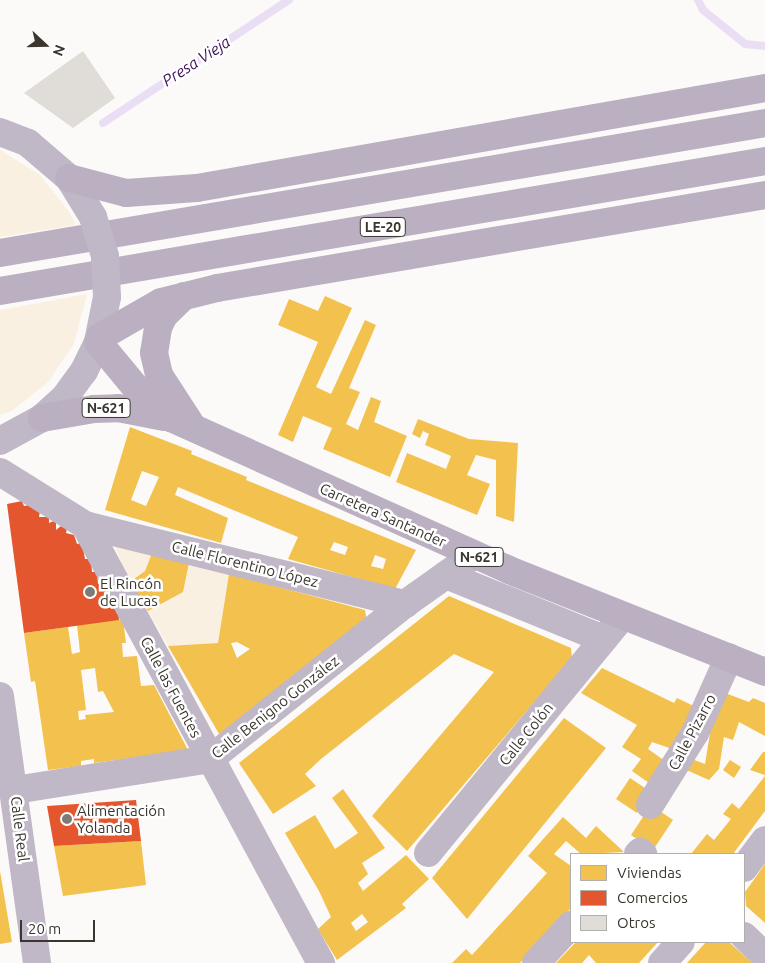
<!DOCTYPE html>
<meta charset="utf-8">
<style>
body{margin:0}
#map{position:relative;width:765px;height:963px;overflow:hidden;background:#fcfaf8;font-family:Ubuntu,sans-serif}
div>[style]{position:absolute}
[style*='--x']{left:calc(var(--x)*1px);top:calc(var(--y)*1px);width:calc(var(--w)*1px);rotate:calc(var(--a)*1deg)}
.green>*{inset:0;background:#faf0e1}
.homes>*{inset:0;background:#f2c14e}
.shops>*{inset:0;background:#e4572e}
.stream>*{height:8px;margin:-4px;padding:0 4px;transform-origin:4px;border-radius:4px;background:#eadef5}
.building>*{inset:0;background:#e0ddd9}
.minor>*{height:28px;margin:-14px;padding:0 14px;transform-origin:14px;border-radius:14px;background:#c0b7c7}
.highway>*{height:28px;margin:-14px;padding:0 14px;transform-origin:14px;border-radius:14px;background:#bbb0c1}
.minor-bridge>*{height:28px;margin:-14px;padding:0 14px;transform-origin:14px;border-radius:14px;background:#c0b7c7}
.dots>*{width:14px;height:14px;translate:-50% -50%;box-sizing:border-box;border:2px solid #fff;border-radius:50%}
span{translate:-50% -50%;white-space:nowrap;text-align:center;line-height:1.15;-webkit-text-stroke:5px #fff;paint-order:stroke}
.shield-label span{padding:1px 4px;background:#fff;border:1px solid;border-radius:4px;-webkit-text-stroke-width:0}
.shield-label{font-size:14px;color:#3a362e;font-weight:700}
.street-label{font-size:15px;color:#3a362e}
.poi-label{font-size:15px;color:#3a362e}
.left{translate:0 -50%;text-align:left}
.water-label{font-size:16px;color:#3c1058;font-style:italic}
.legend{position:absolute;left:570px;top:853px;width:175px;height:90px;box-sizing:border-box;background:#fff;border:1px solid #b0afab;margin:0;padding:6px 9px;list-style:none;font-size:15px;color:#3a362e}
.legend li{display:flex;align-items:center;gap:10px;height:25px}
.legend b{width:25px;border:1px solid #b0afab}
.north{position:absolute;left:20px;top:20px;width:50px;height:50px;-webkit-text-stroke:4px #fff;paint-order:stroke;rotate:111deg;font-size:14px;font-weight:700;line-height:20px;text-align:center;color:#3a362e}
.north::after{content:'';display:block;margin:auto;width:18px;height:22px;background:#3a362e;clip-path:polygon(50% 0,100% 100%,50% 72%,0 100%)}
.scale{position:absolute;left:20px;top:920px;width:75px;height:22px;box-sizing:border-box;border:2px solid #3a362e;border-top:0;padding-left:6px;font-size:15px;line-height:18px;white-space:nowrap;color:#3a362e;-webkit-text-stroke:4px #fff;paint-order:stroke}
</style>
<div id="map">
<div class="green">
<i style="clip-path:polygon(0 150px,39px 174px,68px 210px,76px 225px,0 237px)"></i>
<i style="clip-path:polygon(87px 294px,74px 344px,48px 382px,12px 411px,0 415px,0 310px)"></i>
<i style="clip-path:polygon(114px 545px,152px 553px,145px 571px,130px 582px)"></i>
<i style="clip-path:polygon(189px 563px,229px 574px,218px 643px,168px 646px,148px 611px,183px 592px)"></i>
</div>
<div class="homes">
<i style="clip-path:polygon(325px 296px,352px 308px,316px 387px,331px 394px,365px 320px,376px 325px,349px 388px,360px 392px,346px 424px,358px 430px,371px 397px,381px 401px,374px 422px,407px 436px,390px 477px,323px 449px,332px 428px,303px 416px,293px 442px,278px 435px,318px 342px,278px 325px,289px 299px,318px 311px)"></i>
<i style="clip-path:polygon(418px 419px,469px 439px,518px 443px,514px 522px,496px 516px,496px 460px,476px 455px,467px 475px,490px 484px,477px 515px,396px 482px,407px 453px,446px 469px,451px 456px,425px 445px,429px 434px,423px 431px,420px 438px,412px 434px)"></i>
<i style="clip-path:polygon(evenodd,130px 427px,192px 451px,191px 454px,247px 477px,246px 480px,416px 550px,395px 589px,288px 559px,298px 537px,178px 487px,175px 495px,228px 518px,221px 543px,105px 510px,130px 427px,142px 471px,159px 477px,146px 506px,131px 500px,142px 471px,130px 427px,334px 542px,348px 547px,345px 555px,330px 550px,334px 542px,130px 427px,375px 555px,386px 559px,383px 569px,371px 566px,375px 555px)"></i>
<i style="clip-path:polygon(152px 553px,189px 563px,183px 592px,148px 611px,130px 582px,145px 571px)"></i>
<i style="clip-path:polygon(evenodd,229px 574px,365px 610px,367px 622px,222px 739px,168px 646px,218px 643px,229px 574px,237px 642px,250px 649px,237px 658px,231px 643px,237px 642px)"></i>
<i style="clip-path:polygon(449px 596px,571px 648px,572px 658px,407px 851px,372px 816px,494px 672px,454px 654px,321px 759px,305px 774px,316px 786px,273px 814px,239px 763px)"></i>
<i style="clip-path:polygon(evenodd,123px 619px,126px 643px,122px 643px,123px 657px,137px 656px,141px 686px,154px 685px,188px 750px,94px 763px,94px 759px,81px 761px,81px 766px,48px 770px,35px 681px,31px 682px,24px 633px,68px 627px,72px 654px,80px 652px,77px 625px,123px 619px,95px 668px,98px 692px,103px 691px,114px 712px,85px 715px,86px 719px,79px 720px,78px 711px,86px 710px,81px 670px,95px 668px)"></i>
<i style="clip-path:polygon(602px 668px,674px 703px,677px 698px,700px 709px,678px 751px,652px 742px,648px 749px,665px 761px,649px 783px,632px 771px,641px 759px,622px 747px,637px 725px,581px 693px)"></i>
<i style="clip-path:polygon(717px 690px,749px 702px,753px 698px,765px 703px,765px 736px,739px 722px,733px 740px,724px 737px,719px 769px,709px 780px,682px 768px,689px 758px,705px 764px)"></i>
<i style="clip-path:polygon(564px 718px,606px 748px,467px 919px,432px 878px)"></i>
<i style="clip-path:polygon(763px 752px,765px 752px,765px 775px,750px 770px)"></i>
<i style="clip-path:polygon(730px 760px,741px 767px,734px 778px,723px 770px)"></i>
<i style="clip-path:polygon(765px 776px,765px 811px,733px 854px,691px 854px,707px 834px,714px 840px,731px 819px,723px 814px,732px 803px,739px 809px)"></i>
<i style="clip-path:polygon(630px 778px,651px 792px,637px 813px,616px 799px)"></i>
<i style="clip-path:polygon(evenodd,343px 789px,385px 848px,362px 863px,368px 874px,358px 883px,363px 891px,406px 855px,429px 879px,402px 904px,406px 908px,337px 960px,318px 929px,331px 917px,319px 891px,285px 833px,315px 815px,335px 849px,358px 833px,332px 798px,343px 789px,362px 914px,368px 922px,356px 931px,351px 923px,362px 914px)"></i>
<i style="clip-path:polygon(651px 805px,673px 820px,653px 850px,631px 835px)"></i>
<i style="clip-path:polygon(563px 817px,586px 838px,596px 826px,624px 852px,581px 854px,566px 841px,554px 854px,571px 866px,571px 908px,520px 963px,452px 963px,466px 949px,472px 955px,547px 873px,528px 856px)"></i>
<i style="clip-path:polygon(141px 841px,146px 885px,63px 896px,54px 846px)"></i>
<i style="clip-path:polygon(765px 864px,765px 923px,746px 906px,745px 892px)"></i>
<i style="clip-path:polygon(0 871px,12px 942px,0 944px)"></i>
<i style="clip-path:polygon(576px 942px,658px 942px,639px 963px,596px 963px,589px 955px,582px 963px,556px 963px)"></i>
<i style="clip-path:polygon(706px 942px,729px 942px,752px 963px,687px 963px)"></i>
</div>
<div class="shops">
<i style="clip-path:polygon(22px 501px,24px 506px,29px 505px,40px 511px,39px 517px,49px 517px,49px 523px,56px 520px,56px 530px,61px 526px,67px 528px,66px 533px,74px 535px,77px 544px,82px 543px,85px 559px,91px 559px,92px 572px,97px 572px,98px 584px,104px 584px,106px 596px,110px 595px,111px 609px,118px 607px,119px 620px,24px 633px,7px 504px)"></i>
<i style="clip-path:polygon(136px 800px,141px 841px,54px 846px,47px 806px)"></i>
</div>
<div class="stream">
<i style="--x:698;--y:0;--w:11;--a:63"></i>
<i style="--x:703;--y:10;--w:54;--a:39"></i>
<i style="--x:745;--y:44;--w:20;--a:6"></i>
<i style="--x:103;--y:123;--w:223;--a:-33.5"></i>
</div>
<div class="building">
<i style="clip-path:polygon(83px 51px,115px 98px,73px 128px,24px 93px)"></i>
</div>
<div class="minor">
<i style="--x:0;--y:132;--w:30;--a:21"></i>
<i style="--x:28;--y:143;--w:54;--a:40.5"></i>
<i style="--x:69;--y:178;--w:46;--a:58.4"></i>
<i style="--x:0;--y:441;--w:48;--a:-28.7"></i>
<i style="--x:42;--y:418;--w:31;--a:-42"></i>
<i style="--x:65;--y:397;--w:32;--a:-54"></i>
<i style="--x:84;--y:371;--w:32;--a:-64"></i>
<i style="--x:98;--y:342;--w:46;--a:-78.7"></i>
<i style="--x:0;--y:472;--w:100;--a:31.9"></i>
<i style="--x:85;--y:525;--w:498;--a:61.7"></i>
<i style="--x:85;--y:525;--w:330;--a:13.9"></i>
<i style="--x:446;--y:575;--w:170;--a:22.1"></i>
<i style="--x:0;--y:696;--w:270;--a:82.1"></i>
<i style="--x:15;--y:790;--w:197;--a:-9"></i>
<i style="--x:210;--y:759;--w:249;--a:-38.5"></i>
<i style="--x:405;--y:604;--w:85;--a:-35.4"></i>
<i style="--x:650;--y:805;--w:85;--a:-58"></i>
<i style="--x:695;--y:733;--w:83;--a:-65.9"></i>
<i style="--x:428;--y:853;--w:307;--a:-50.6"></i>
<i style="--x:638;--y:854;--w:3;--a:-45"></i>
<i style="--x:640;--y:852;--w:4;--a:34"></i>
<i style="--x:744;--y:868;--w:35;--a:-53"></i>
<i style="--x:744;--y:936;--w:29;--a:44"></i>
<i style="--x:536;--y:963;--w:52;--a:-47.4"></i>
<i style="--x:662;--y:963;--w:28;--a:-48"></i>
</div>
<div class="highway">
<i style="--x:69;--y:178;--w:59;--a:14.7"></i>
<i style="--x:126;--y:193;--w:71;--a:-4"></i>
<i style="--x:197;--y:188;--w:577;--a:-9.98"></i>
<i style="--x:0;--y:253;--w:776;--a:-9.64"></i>
<i style="--x:0;--y:291;--w:776;--a:-9.64"></i>
<i style="--x:184;--y:296;--w:28;--a:136"></i>
<i style="--x:164;--y:315;--w:14;--a:115"></i>
<i style="--x:158;--y:328;--w:25;--a:99"></i>
<i style="--x:154;--y:353;--w:23;--a:77"></i>
<i style="--x:159;--y:375;--w:57;--a:57.1"></i>
<i style="--x:100;--y:337;--w:70;--a:-29.8"></i>
<i style="--x:161;--y:302;--w:58;--a:-14"></i>
<i style="--x:217;--y:288;--w:556;--a:-9.63"></i>
<i style="--x:98;--y:342;--w:75;--a:50.4"></i>
<i style="--x:146;--y:400;--w:31;--a:36"></i>
<i style="--x:171;--y:418;--w:371;--a:24.2"></i>
<i style="--x:509;--y:570;--w:276;--a:21.7"></i>
<i style="--x:42;--y:418;--w:53;--a:-9.8"></i>
<i style="--x:94;--y:409;--w:24;--a:-2"></i>
<i style="--x:118;--y:408;--w:47;--a:11.1"></i>
</div>
<div class="minor-bridge">
<i style="--x:93;--y:217;--w:41;--a:72.9"></i>
<i style="--x:105;--y:256;--w:41;--a:87.2"></i>
</div>
<div class="dots">
<i style="left:90px;top:592px;background:#7e7b75"></i>
<i style="left:67px;top:819px;background:#7e7b75"></i>
</div>
<div class="shield-label">
<span style="left:383px;top:227px">LE-20</span>
<span style="left:106px;top:408px">N-621</span>
<span style="left:479px;top:557px">N-621</span>
</div>
<div class="street-label">
<span style="left:383px;top:515px;rotate:24deg">Carretera Santander</span>
<span style="left:245px;top:564px;rotate:14deg">Calle Florentino López</span>
<span style="left:171px;top:687px;rotate:62deg">Calle las Fuentes</span>
<span style="left:275px;top:707px;rotate:-38deg">Calle Benigno González</span>
<span style="left:692px;top:732px;rotate:-62deg">Calle Pizarro</span>
<span style="left:526px;top:734px;rotate:-51deg">Calle Colón</span>
<span style="left:20px;top:829px;rotate:83deg">Calle Real</span>
</div>
<div class="poi-label">
<span class="left" style="left:100px;top:592px">El Rincón<br>de Lucas</span>
<span class="left" style="left:77px;top:819px">Alimentación<br>Yolanda</span>
</div>
<div class="water-label">
<span style="left:196px;top:61px;rotate:-33deg">Presa Vieja</span>
</div>
<ul class="legend">
<li><b style="height:14px;background:#f2c14e"></b>Viviendas</li>
<li><b style="height:14px;background:#e4572e"></b>Comercios</li>
<li><b style="height:14px;background:#e0ddd9"></b>Otros</li>
</ul>
<div class="north">N</div>
<div class="scale">20 m</div>
</div>
